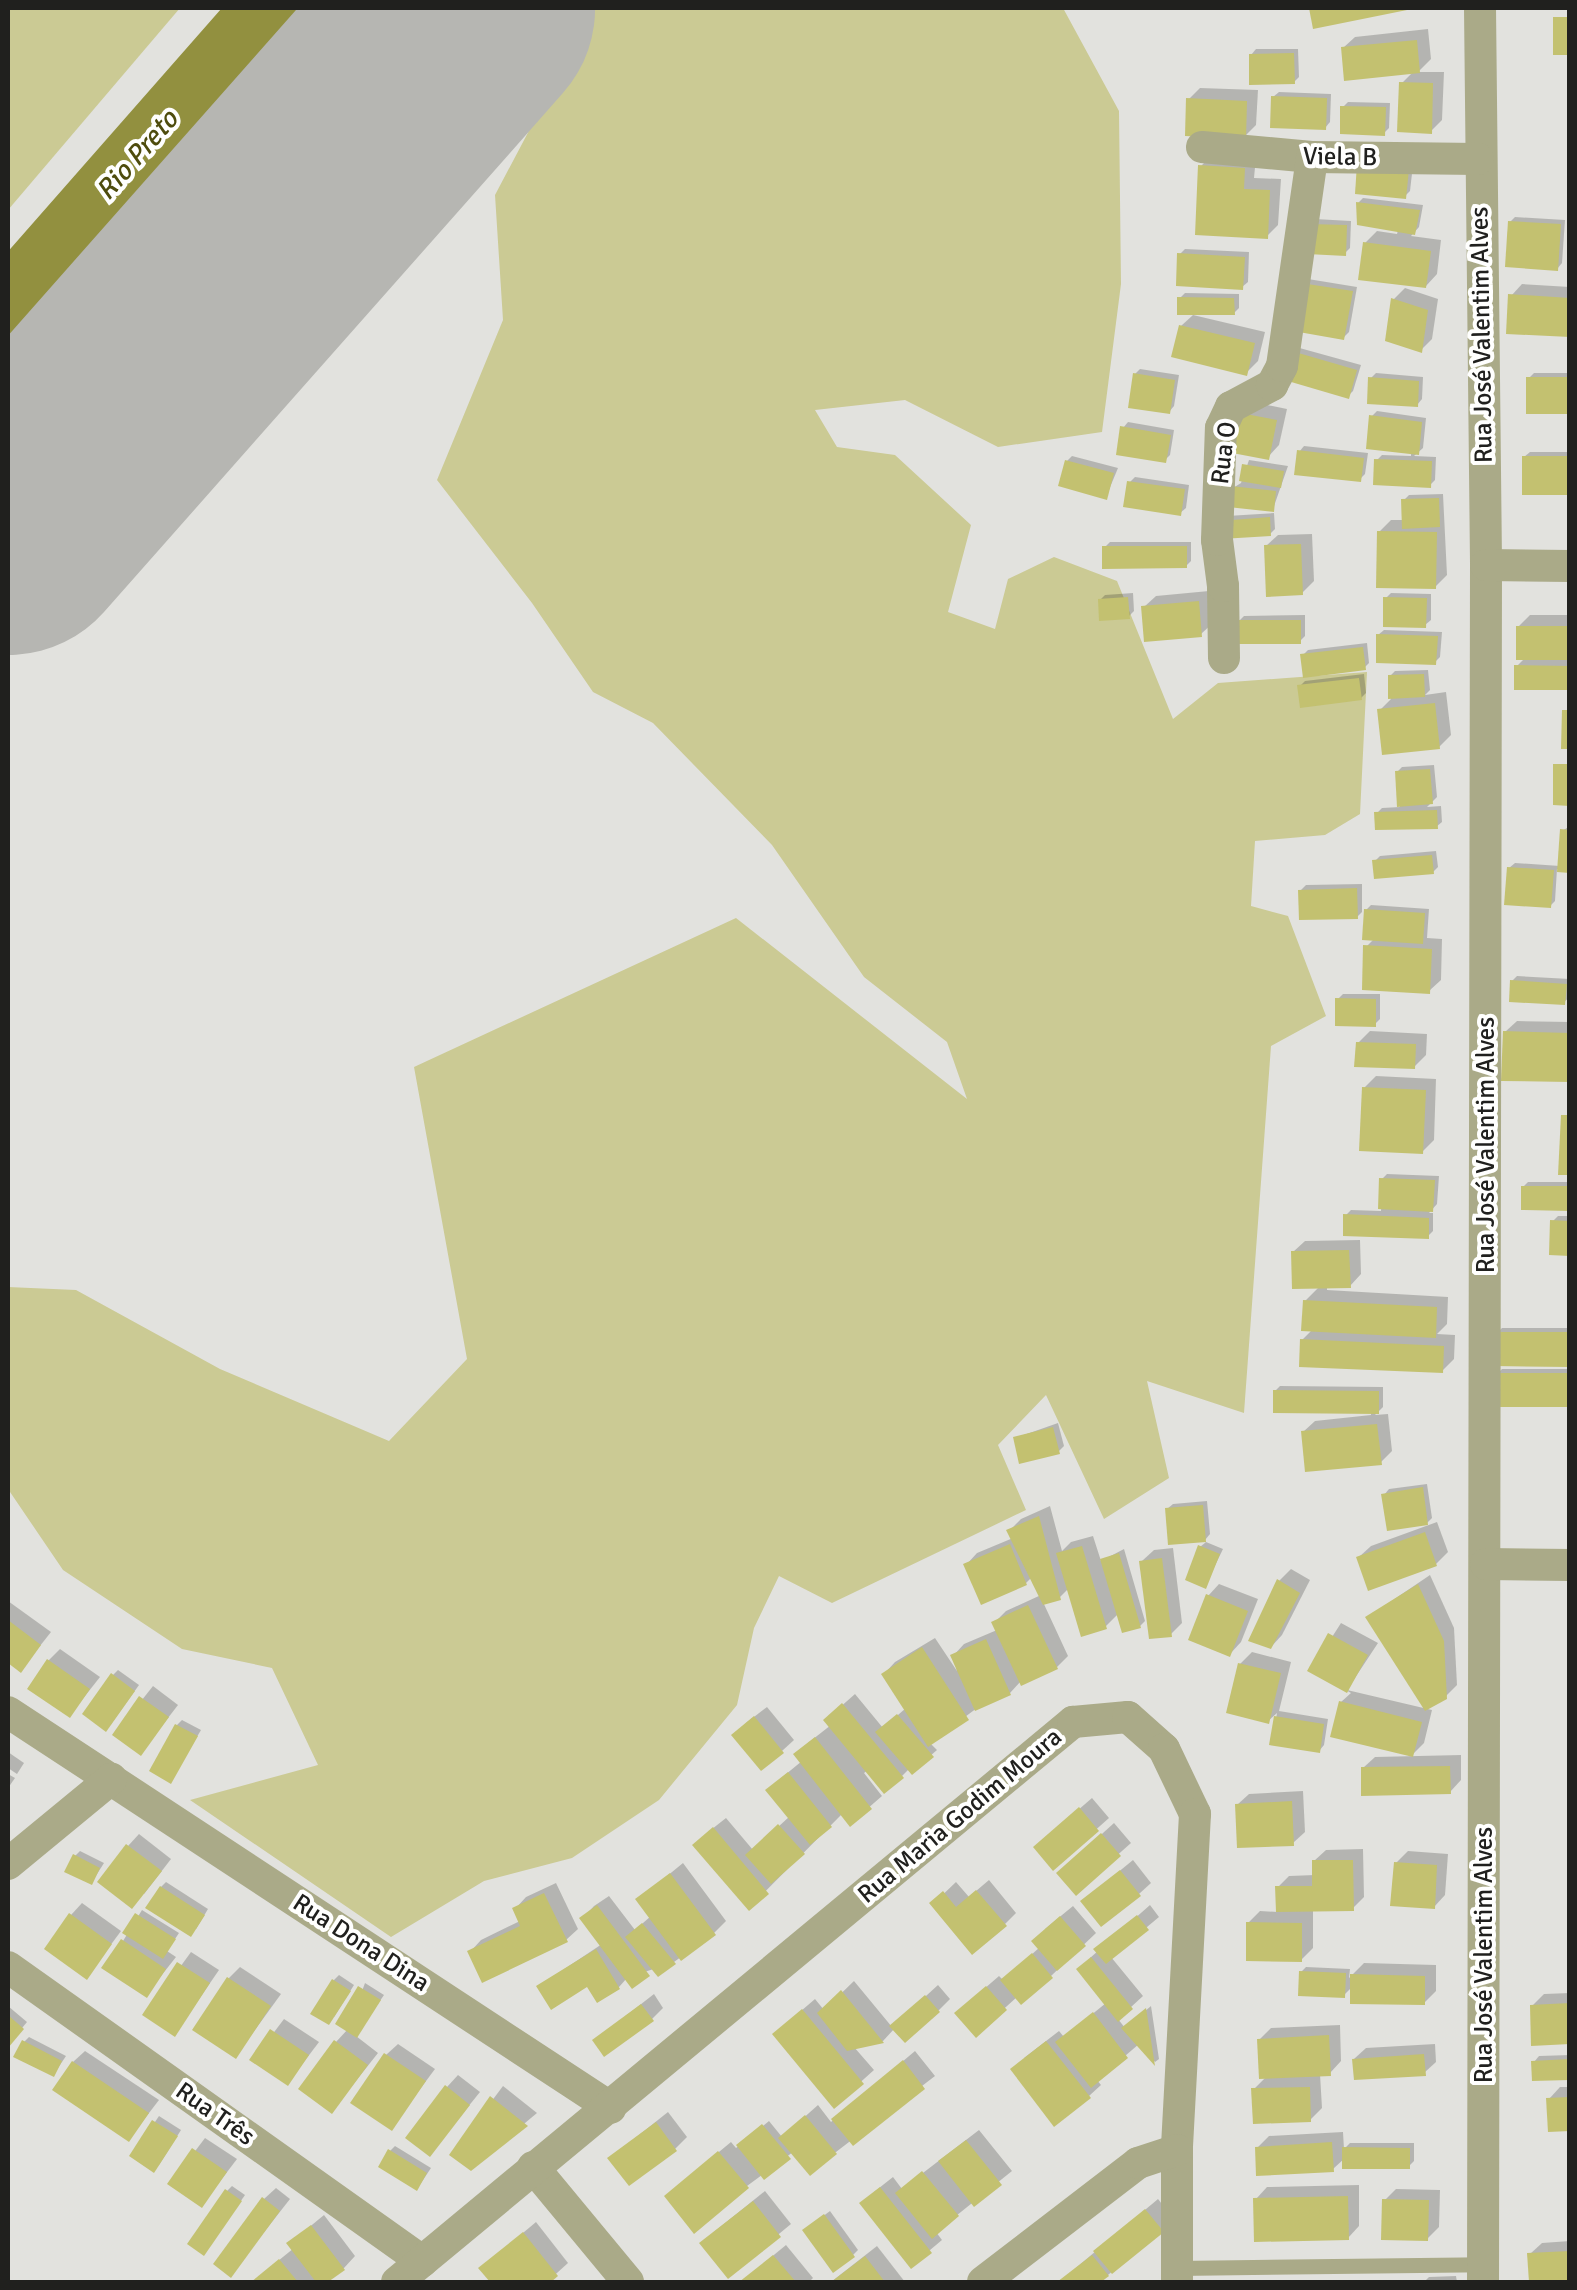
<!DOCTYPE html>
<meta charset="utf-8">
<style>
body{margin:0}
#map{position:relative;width:1577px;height:2290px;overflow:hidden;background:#e2e2de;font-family:Signika,sans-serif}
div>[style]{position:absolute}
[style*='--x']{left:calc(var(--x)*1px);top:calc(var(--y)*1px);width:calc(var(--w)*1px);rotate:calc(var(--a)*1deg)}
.green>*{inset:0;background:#cbca94}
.shadow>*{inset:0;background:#0003}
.river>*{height:68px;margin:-34px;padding:0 34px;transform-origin:34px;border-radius:34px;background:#92903f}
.runway>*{height:255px;margin:-127.5px;padding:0 127.5px;transform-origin:127.5px;border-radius:127.5px;background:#b6b6b2}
.building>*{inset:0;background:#c3c170}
.lane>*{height:15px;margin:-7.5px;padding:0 7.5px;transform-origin:7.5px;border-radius:7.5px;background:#aa8}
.street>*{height:32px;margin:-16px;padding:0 16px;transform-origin:16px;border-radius:16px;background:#aa8}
span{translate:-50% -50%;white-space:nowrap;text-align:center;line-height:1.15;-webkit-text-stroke:8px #fffffe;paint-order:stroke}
.street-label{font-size:25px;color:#20201e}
.water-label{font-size:28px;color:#4e4c0d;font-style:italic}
.frame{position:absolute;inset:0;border:10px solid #20201e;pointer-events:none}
</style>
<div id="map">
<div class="green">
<i style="clip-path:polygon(8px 8px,180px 8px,8px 210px)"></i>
<i style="clip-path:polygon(314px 8px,378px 8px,8px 441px,8px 347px)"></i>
<i style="clip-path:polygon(568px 8px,1063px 8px,1119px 111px,1121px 284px,1102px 432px,998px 447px,905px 400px,815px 410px,837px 447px,895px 455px,971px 525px,948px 612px,995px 629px,1008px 579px,1054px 557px,1117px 581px,1173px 719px,1218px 683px,1367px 672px,1360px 814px,1325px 835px,1255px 841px,1251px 906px,1288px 916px,1326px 1016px,1271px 1046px,1244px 1413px,1147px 1381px,1169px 1478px,1104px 1519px,1046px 1395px,998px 1445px,1026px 1510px,832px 1603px,779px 1576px,754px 1628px,737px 1705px,659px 1800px,572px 1858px,484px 1881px,391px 1937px,190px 1800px,318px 1765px,272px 1668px,182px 1649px,63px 1570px,8px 1489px,8px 1287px,76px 1290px,220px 1369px,389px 1441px,467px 1359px,414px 1067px,736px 918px,967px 1099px,947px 1042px,864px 977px,772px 845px,653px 723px,593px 692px,532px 603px,437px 480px,503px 320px,495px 195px,561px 70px)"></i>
</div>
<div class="shadow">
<i style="clip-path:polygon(1428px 29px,1431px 59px,1418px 72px,1444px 72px,1442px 120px,1431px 131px,1402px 83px,1414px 71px,1343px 48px,1355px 37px)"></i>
<i style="clip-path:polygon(1256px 49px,1298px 49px,1299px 77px,1294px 82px,1251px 55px)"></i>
<i style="clip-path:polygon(1200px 88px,1258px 90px,1256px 125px,1245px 136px,1189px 99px)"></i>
<i style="clip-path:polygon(1279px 92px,1331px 94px,1330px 122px,1325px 128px,1273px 97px)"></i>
<i style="clip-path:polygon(1348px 102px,1390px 103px,1389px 128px,1384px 133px,1343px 107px)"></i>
<i style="clip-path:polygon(1212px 155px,1256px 157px,1254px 178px,1281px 179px,1278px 225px,1267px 236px,1201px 166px)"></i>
<i style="clip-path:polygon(1413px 165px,1410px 191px,1405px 196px,1357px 191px)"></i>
<i style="clip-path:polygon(1363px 198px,1423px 205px,1419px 227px,1411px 236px,1441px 240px,1437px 274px,1426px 286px,1365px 243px,1377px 231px,1397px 234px,1398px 230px,1358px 203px)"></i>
<i style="clip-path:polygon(1515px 217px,1565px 220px,1562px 263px,1557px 269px,1510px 222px)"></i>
<i style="clip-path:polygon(1315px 219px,1351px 221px,1350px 248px,1345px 253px,1309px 252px)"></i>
<i style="clip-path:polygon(1185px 249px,1249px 252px,1248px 282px,1242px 287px,1180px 254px)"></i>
<i style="clip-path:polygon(1308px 279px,1357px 287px,1349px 332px,1344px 337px,1296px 329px)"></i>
<i style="clip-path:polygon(1522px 284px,1570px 287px,1570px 335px,1511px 296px)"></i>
<i style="clip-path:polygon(1405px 288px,1438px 299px,1432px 339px,1421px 350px,1393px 300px)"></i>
<i style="clip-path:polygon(1185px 293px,1239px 294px,1239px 308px,1234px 313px,1180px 298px)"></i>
<i style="clip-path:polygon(1193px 315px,1265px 332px,1258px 361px,1246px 373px,1181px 326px)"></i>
<i style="clip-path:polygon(1296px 347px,1361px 365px,1353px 391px,1348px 396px,1284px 377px)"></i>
<i style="clip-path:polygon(1140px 369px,1179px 375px,1174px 406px,1169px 412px,1135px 374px)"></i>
<i style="clip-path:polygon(1376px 373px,1423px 377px,1422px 399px,1417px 405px,1371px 378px)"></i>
<i style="clip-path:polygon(1534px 373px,1570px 373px,1570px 412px,1529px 378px)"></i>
<i style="clip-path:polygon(1248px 401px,1287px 409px,1279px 445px,1268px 457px,1230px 450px)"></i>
<i style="clip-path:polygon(1377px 411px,1426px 418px,1423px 448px,1414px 456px,1436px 457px,1435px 480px,1430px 485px,1377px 460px,1382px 455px,1411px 456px,1411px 452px,1372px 416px)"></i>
<i style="clip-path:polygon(1128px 422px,1174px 430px,1170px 455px,1165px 460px,1123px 428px)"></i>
<i style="clip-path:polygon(1304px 446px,1368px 453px,1365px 474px,1360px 479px,1299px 452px)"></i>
<i style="clip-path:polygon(1530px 452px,1570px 452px,1570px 492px,1524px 457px)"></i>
<i style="clip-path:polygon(1072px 456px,1118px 468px,1106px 497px,1067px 461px)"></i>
<i style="clip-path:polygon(1249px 460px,1288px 466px,1273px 509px,1233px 488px,1241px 483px)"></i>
<i style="clip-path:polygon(1135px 477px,1189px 485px,1186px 508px,1180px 513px,1130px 482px)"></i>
<i style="clip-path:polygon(1443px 494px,1447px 575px,1435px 587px,1379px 532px,1391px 520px,1404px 520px,1404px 500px,1409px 495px)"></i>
<i style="clip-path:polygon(1274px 513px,1275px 529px,1270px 534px,1222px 522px,1227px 516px)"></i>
<i style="clip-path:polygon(1312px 534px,1314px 581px,1302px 593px,1266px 546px,1278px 535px)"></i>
<i style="clip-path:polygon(1110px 542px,1191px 542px,1191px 561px,1186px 566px,1105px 547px)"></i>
<i style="clip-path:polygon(1209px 591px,1213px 623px,1201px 634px,1144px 607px,1156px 596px)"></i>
<i style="clip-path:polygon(1133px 593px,1134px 611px,1129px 616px,1100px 600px,1105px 595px)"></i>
<i style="clip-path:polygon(1391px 593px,1431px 594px,1431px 620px,1425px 625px,1386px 598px)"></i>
<i style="clip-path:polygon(1305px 615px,1305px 636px,1300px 641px,1239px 621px,1244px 616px)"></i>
<i style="clip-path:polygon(1530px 615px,1570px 615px,1570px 688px,1517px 666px,1525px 658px,1518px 627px)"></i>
<i style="clip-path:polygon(1384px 630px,1442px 632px,1440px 657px,1435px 662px,1378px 635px)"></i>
<i style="clip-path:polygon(1367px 643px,1369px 663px,1364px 668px,1303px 655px,1308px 650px)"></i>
<i style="clip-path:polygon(1428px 670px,1430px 690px,1425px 695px,1446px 692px,1451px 735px,1439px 747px,1380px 710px,1391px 699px,1390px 676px,1395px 671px)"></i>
<i style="clip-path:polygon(1364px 674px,1366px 693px,1361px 698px,1300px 686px,1305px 681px)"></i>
<i style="clip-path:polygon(1434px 765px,1437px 797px,1427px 807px,1441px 806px,1442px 822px,1436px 827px,1377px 813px,1382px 808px,1400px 807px,1397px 772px,1402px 767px)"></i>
<i style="clip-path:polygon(1570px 826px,1570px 870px,1557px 869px,1555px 901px,1550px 906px,1509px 868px,1515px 863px,1560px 866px,1562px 831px)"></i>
<i style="clip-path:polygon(1436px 851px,1438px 867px,1433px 872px,1375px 861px,1380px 856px)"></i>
<i style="clip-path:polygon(1362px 884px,1362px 912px,1357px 917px,1300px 891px,1306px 885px)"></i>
<i style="clip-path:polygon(1371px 905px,1429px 909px,1427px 938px,1442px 939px,1441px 980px,1429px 991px,1366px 947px,1374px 939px,1366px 910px)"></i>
<i style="clip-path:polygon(1517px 976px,1570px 979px,1570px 997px,1564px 1002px,1512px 981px)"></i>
<i style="clip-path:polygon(1343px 994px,1380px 994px,1380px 1019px,1375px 1024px,1338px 999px)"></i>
<i style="clip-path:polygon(1517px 1021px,1570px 1022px,1570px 1080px,1505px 1032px)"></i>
<i style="clip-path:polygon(1370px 1031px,1427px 1034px,1426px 1055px,1414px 1067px,1358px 1043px)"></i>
<i style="clip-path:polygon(1376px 1076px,1436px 1079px,1434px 1140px,1422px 1152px,1364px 1088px)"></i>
<i style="clip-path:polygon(1387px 1174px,1439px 1176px,1437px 1204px,1429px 1213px,1433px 1213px,1433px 1231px,1428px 1236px,1346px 1215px,1351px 1210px,1381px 1211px,1382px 1179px)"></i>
<i style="clip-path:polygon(1528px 1182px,1570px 1182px,1570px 1209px,1523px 1187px)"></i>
<i style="clip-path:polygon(1558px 1216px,1570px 1216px,1570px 1253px,1553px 1221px)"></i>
<i style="clip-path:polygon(1360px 1240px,1361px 1274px,1350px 1286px,1327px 1286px,1327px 1290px,1448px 1297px,1447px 1324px,1437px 1334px,1455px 1335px,1454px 1359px,1442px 1371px,1302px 1340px,1313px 1329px,1305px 1301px,1320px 1286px,1293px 1252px,1305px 1241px)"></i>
<i style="clip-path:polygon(1502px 1328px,1570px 1328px,1570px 1364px,1497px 1333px)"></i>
<i style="clip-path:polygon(1502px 1369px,1570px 1369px,1570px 1405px,1497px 1374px)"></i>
<i style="clip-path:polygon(1280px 1386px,1383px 1387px,1383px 1407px,1375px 1415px,1388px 1414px,1392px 1451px,1380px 1463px,1303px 1432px,1315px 1421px,1371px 1415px,1371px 1412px,1275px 1391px)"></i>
<i style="clip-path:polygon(1058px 1423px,1064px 1446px,1059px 1451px,1015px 1438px)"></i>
<i style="clip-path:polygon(1427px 1484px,1432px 1518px,1427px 1523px,1384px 1495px,1389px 1489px)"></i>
<i style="clip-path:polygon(1207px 1501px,1210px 1534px,1205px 1540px,1167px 1509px,1173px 1504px)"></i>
<i style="clip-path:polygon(1050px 1506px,1062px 1551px,1071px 1542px,1093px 1536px,1101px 1561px,1124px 1549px,1145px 1621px,1140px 1626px,1118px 1614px,1105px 1627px,1069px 1588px,1060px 1597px,1043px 1602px,1068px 1656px,1057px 1667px,1021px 1681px,1010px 1693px,981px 1705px,930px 1743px,937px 1750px,913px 1771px,910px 1768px,902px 1776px,868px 1770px,864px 1773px,882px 1796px,851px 1823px,843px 1813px,749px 1908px,707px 1833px,726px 1818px,753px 1850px,790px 1816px,780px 1779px,802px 1761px,808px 1743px,831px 1725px,838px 1709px,855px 1694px,883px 1728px,906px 1708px,884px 1674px,895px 1662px,935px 1638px,957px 1671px,953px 1656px,964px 1644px,997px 1630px,994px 1623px,1006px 1611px,1041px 1595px,1032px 1577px,1026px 1583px,966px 1565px,977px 1553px,1013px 1538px,1009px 1531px,1021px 1519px)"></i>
<i style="clip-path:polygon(1437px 1522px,1448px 1552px,1436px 1564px,1359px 1557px,1371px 1546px)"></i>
<i style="clip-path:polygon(1206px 1542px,1223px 1549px,1205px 1586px,1200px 1547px)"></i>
<i style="clip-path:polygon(1173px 1548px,1182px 1623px,1171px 1634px,1142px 1561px,1154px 1550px)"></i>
<i style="clip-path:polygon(1291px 1569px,1310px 1580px,1282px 1635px,1271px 1647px,1279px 1581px)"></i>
<i style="clip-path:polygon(1430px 1575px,1454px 1628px,1457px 1685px,1445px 1697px,1368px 1617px)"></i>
<i style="clip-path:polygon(1219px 1584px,1258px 1599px,1241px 1642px,1230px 1654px,1208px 1596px)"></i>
<i style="clip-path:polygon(8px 1601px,51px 1632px,21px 1670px,8px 1660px)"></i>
<i style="clip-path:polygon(1341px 1623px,1378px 1643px,1347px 1690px,1432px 1710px,1424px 1743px,1411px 1756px,1341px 1702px,1351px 1693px,1311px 1670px)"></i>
<i style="clip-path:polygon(60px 1649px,100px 1677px,70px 1715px,48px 1661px)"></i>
<i style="clip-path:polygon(1252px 1652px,1291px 1662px,1279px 1711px,1328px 1719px,1324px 1745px,1319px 1751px,1272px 1743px,1277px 1713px,1268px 1721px,1240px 1664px)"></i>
<i style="clip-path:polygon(118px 1670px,139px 1685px,111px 1724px,113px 1675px)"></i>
<i style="clip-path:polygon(153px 1686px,178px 1705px,141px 1753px,115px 1734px)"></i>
<i style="clip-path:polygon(767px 1707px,794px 1740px,782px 1751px,746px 1723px)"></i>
<i style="clip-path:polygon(182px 1720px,201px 1730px,171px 1781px,177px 1725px)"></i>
<i style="clip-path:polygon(8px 1752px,24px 1763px,17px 1774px,8px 1768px)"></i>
<i style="clip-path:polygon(1461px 1755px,1461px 1780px,1450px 1792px,1363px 1768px,1375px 1757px)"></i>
<i style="clip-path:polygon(8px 1774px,15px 1778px,8px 1788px)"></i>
<i style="clip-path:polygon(1303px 1791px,1305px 1832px,1293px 1843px,1237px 1805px,1249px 1794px)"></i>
<i style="clip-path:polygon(1092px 1798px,1109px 1818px,1054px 1867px,1048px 1836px)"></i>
<i style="clip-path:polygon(1114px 1823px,1131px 1843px,1076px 1892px,1071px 1862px)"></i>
<i style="clip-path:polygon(139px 1834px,171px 1859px,144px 1894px,128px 1846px)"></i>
<i style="clip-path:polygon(1363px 1849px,1364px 1897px,1353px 1908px,1313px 1909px,1313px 1948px,1301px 1960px,1248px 1923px,1260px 1911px,1278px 1912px,1278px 1887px,1289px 1876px,1315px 1875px,1314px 1861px,1326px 1850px)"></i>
<i style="clip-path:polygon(80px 1851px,104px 1863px,92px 1882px,75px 1856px)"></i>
<i style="clip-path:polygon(1408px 1851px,1448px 1854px,1445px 1895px,1434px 1907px,1396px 1863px)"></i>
<i style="clip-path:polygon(1133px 1860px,1151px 1883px,1139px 1894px,1083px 1901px)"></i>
<i style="clip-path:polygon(683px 1863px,726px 1921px,714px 1933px,674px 1962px,627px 1978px,619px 1987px,539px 1986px,602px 1944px,583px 1918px,594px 1906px,609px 1896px,635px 1930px,651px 1916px,639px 1899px)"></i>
<i style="clip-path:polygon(989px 1880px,1016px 1913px,1005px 1924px,933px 1904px,956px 1882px,969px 1897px)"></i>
<i style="clip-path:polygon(166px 1882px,208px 1909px,196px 1929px,161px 1887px)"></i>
<i style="clip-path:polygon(556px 1883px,578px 1929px,566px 1940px,470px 1952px,481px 1940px,520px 1921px,515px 1909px,526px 1897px)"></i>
<i style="clip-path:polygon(82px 1903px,121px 1931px,87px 1977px,71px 1915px)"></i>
<i style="clip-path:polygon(1150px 1905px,1159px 1917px,1111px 1957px,1143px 1996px,1118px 2019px,1125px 2028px,1151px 2006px,1159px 2059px,1155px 2062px,1139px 2044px,1097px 2080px,1101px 2085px,1089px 2096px,1024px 2058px,1059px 2031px,1064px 2037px,1106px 2003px,1090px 1958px)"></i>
<i style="clip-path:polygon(1073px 1906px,1096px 1933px,1051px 1976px,1017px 1997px,976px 2034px,969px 2002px,999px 1976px,1003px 1980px,1040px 1947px,1045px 1929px)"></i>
<i style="clip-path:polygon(142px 1910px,179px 1933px,167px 1951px,176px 1957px,146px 1995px,123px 1941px)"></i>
<i style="clip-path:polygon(191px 1952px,219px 1970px,175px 2034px,146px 2014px)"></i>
<i style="clip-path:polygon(1364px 1963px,1436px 1965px,1436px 1991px,1424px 2003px,1353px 1986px,1344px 1995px,1301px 1972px,1306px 1967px,1350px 1969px,1349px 1978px)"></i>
<i style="clip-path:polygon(240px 1967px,281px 1994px,236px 2056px,228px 1979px)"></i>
<i style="clip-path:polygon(339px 1975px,354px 1985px,334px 2017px,334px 1980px)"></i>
<i style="clip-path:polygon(854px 1981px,892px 2027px,938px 1985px,950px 1999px,938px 2011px,895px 2028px,883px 2041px,854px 2047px,874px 2070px,835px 2105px,787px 2023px,815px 1999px,824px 2010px)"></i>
<i style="clip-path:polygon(365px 1983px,384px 1995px,356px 2036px,378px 2053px,332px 2111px,336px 2042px,348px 2029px)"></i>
<i style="clip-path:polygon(1570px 1993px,1570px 2042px,1532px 2006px,1544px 1994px)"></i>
<i style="clip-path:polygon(654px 1994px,663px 2008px,652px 2019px,595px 2040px)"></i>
<i style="clip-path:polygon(8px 2006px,27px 2022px,8px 2045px)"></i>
<i style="clip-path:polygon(284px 2019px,319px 2042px,288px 2083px,253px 2060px)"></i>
<i style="clip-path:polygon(1340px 2025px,1341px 2061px,1330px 2073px,1320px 2074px,1322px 2108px,1310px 2120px,1254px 2089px,1267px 2076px,1259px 2040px,1271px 2028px)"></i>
<i style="clip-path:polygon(29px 2037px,66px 2056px,54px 2074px,24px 2042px)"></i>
<i style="clip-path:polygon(398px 2044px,435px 2069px,391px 2128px,386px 2055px)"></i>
<i style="clip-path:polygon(1435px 2044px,1436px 2062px,1424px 2073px,1354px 2059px,1366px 2048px)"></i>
<i style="clip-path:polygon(85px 2051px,159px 2100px,129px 2139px,73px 2062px)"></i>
<i style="clip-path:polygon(915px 2051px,935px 2076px,836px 2152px,793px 2152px,747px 2186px,679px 2185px,731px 2142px,736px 2148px,769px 2121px,782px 2137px,818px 2105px,831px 2122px)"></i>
<i style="clip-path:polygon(1570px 2055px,1570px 2077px,1534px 2062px,1539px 2056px)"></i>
<i style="clip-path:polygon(458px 2075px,480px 2092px,430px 2154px,447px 2087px)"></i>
<i style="clip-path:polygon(503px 2086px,537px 2113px,471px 2168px,452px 2154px)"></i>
<i style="clip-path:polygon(1560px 2087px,1570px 2087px,1570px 2129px,1549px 2099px)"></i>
<i style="clip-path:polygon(668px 2112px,687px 2137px,675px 2149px,610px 2158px)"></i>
<i style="clip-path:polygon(159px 2116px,181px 2130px,159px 2165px,132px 2156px)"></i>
<i style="clip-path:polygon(979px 2130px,1012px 2171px,936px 2232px,942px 2240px,911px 2266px,874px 2192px,893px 2177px,902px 2189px)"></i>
<i style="clip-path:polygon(1343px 2132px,1344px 2149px,1350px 2143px,1414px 2143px,1414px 2161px,1409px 2166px,1345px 2158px,1333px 2169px,1257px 2148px,1269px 2136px)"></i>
<i style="clip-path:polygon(205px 2138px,237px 2159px,202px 2205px,171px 2183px)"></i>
<i style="clip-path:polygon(395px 2146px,431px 2168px,421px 2183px,390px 2151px)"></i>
<i style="clip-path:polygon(1359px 2185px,1359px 2226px,1348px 2238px,1256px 2199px,1267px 2187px)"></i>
<i style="clip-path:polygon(232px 2186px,245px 2195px,208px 2248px,227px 2191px)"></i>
<i style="clip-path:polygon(276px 2188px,290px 2199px,231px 2274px,264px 2199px)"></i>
<i style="clip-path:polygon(1396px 2189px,1440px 2190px,1439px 2227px,1427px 2239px,1385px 2200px)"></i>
<i style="clip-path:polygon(765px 2191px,791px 2224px,728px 2276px,714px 2232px)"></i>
<i style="clip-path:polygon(1158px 2199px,1174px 2219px,1108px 2275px,1097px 2282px,1059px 2282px)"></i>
<i style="clip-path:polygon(830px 2211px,858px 2250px,853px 2255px,810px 2226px)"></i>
<i style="clip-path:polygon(324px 2215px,355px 2256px,344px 2268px,324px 2282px,252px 2282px,294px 2248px,290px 2243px)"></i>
<i style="clip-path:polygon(536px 2222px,568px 2263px,547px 2282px,493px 2282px,481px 2268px)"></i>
<i style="clip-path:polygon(1570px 2241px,1570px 2278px,1530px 2254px,1542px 2243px)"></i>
<i style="clip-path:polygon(786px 2245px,813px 2278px,809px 2282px,741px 2282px)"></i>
<i style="clip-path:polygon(877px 2246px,905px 2282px,831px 2282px)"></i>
<i style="clip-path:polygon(1456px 2276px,1457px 2282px,1424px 2282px,1429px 2277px)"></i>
</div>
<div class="river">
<i style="--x:8;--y:303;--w:393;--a:-48.7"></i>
</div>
<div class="runway">
<i style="--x:8;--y:527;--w:693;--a:-48.51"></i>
</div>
<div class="building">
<i style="clip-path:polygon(1309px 8px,1412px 8px,1412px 9px,1313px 29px)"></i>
<i style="clip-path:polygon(1553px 17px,1570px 17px,1570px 55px,1553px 55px)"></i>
<i style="clip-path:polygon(1417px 40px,1420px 73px,1344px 81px,1341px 47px)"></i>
<i style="clip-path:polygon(1294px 53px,1295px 84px,1249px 85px,1249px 54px)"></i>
<i style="clip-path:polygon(1399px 82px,1433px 83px,1432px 134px,1397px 132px)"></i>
<i style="clip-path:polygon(1271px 96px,1327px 98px,1326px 130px,1270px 128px)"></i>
<i style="clip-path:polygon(1186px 98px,1247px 101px,1246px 139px,1185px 136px)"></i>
<i style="clip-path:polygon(1340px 106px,1386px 107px,1385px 136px,1340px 134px)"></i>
<i style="clip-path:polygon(1357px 164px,1409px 169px,1406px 199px,1355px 194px)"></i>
<i style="clip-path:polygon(1198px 165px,1245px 168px,1244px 189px,1270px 190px,1268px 239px,1195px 235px)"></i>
<i style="clip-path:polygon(1356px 202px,1420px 210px,1415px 235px,1357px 225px)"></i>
<i style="clip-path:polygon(1508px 221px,1561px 224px,1558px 271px,1505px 267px)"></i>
<i style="clip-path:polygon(1308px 224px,1347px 225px,1346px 256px,1307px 254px)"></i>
<i style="clip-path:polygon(1363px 242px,1431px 251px,1426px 288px,1358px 280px)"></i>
<i style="clip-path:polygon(1177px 253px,1245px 257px,1243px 290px,1176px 286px)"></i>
<i style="clip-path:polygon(1301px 283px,1353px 291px,1344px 340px,1293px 331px)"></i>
<i style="clip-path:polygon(1508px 294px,1570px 298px,1570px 337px,1506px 334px)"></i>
<i style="clip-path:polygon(1177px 297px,1234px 298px,1235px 315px,1177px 315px)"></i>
<i style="clip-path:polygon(1391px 298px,1428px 310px,1422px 353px,1385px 341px)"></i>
<i style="clip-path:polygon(1179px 325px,1255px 343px,1247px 376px,1171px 357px)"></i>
<i style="clip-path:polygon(1288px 350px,1357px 370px,1349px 399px,1281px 379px)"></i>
<i style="clip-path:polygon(1133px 373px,1175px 380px,1170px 414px,1128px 408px)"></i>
<i style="clip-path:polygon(1368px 377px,1419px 381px,1418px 407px,1367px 404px)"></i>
<i style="clip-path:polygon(1526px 377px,1570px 377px,1570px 414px,1526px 414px)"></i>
<i style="clip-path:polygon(1235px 412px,1277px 420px,1269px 460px,1227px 452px)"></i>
<i style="clip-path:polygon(1369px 415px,1422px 422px,1419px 455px,1366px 449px)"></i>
<i style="clip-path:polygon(1120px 426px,1171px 435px,1166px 463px,1116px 455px)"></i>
<i style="clip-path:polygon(1297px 450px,1364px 458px,1361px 482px,1294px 475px)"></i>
<i style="clip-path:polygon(1522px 456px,1570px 456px,1570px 495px,1522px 495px)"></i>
<i style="clip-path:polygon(1374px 459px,1432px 461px,1431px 488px,1373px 485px)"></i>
<i style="clip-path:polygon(1065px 460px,1114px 473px,1107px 500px,1058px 486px)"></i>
<i style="clip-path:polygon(1242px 464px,1284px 471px,1281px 488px,1239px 481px)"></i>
<i style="clip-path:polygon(1127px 481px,1185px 489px,1181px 516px,1123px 507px)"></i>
<i style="clip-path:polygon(1230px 486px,1276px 491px,1274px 512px,1228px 507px)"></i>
<i style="clip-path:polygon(1439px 498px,1440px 527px,1402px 529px,1401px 499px)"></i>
<i style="clip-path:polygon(1270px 517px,1271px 536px,1221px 539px,1219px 521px)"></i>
<i style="clip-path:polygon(1377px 531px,1437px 532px,1436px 589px,1376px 588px)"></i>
<i style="clip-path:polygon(1301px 544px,1303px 595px,1266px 597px,1264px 545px)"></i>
<i style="clip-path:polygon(1102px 546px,1187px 546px,1187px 568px,1102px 569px)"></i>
<i style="clip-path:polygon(1128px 597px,1130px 619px,1099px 621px,1098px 599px)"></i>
<i style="clip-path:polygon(1383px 597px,1427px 598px,1426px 628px,1383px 627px)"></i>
<i style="clip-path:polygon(1199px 601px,1202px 637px,1144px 642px,1141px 606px)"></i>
<i style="clip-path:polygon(1237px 620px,1301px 620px,1301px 644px,1237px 644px)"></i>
<i style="clip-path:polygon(1516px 626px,1570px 626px,1570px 660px,1516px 660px)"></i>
<i style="clip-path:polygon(1376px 634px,1438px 636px,1436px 665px,1376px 663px)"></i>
<i style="clip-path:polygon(1363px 647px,1366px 670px,1303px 678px,1300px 654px)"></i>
<i style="clip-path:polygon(1514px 665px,1570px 666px,1570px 690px,1514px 690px)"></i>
<i style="clip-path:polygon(1424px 674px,1425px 697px,1388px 699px,1388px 675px)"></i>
<i style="clip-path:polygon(1359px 678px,1362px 700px,1300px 708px,1297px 685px)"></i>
<i style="clip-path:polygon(1435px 703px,1440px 749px,1382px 755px,1377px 709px)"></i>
<i style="clip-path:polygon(1562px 710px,1570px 710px,1570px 749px,1561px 749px)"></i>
<i style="clip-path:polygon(1553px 764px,1570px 764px,1570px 806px,1553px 805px)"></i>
<i style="clip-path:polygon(1430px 769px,1433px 804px,1397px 807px,1395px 771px)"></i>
<i style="clip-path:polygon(1437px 810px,1438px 829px,1375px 830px,1374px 812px)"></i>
<i style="clip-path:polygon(1560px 829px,1570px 830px,1570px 873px,1557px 872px)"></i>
<i style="clip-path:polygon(1432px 855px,1434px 874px,1374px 879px,1372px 860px)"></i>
<i style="clip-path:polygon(1507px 867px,1554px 870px,1551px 908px,1504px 905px)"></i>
<i style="clip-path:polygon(1357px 888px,1358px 919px,1299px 920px,1298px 890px)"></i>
<i style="clip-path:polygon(1364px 909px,1425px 913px,1423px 944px,1362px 940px)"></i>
<i style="clip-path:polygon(1363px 945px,1432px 949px,1430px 994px,1362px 990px)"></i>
<i style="clip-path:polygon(1510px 980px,1567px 984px,1565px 1005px,1509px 1002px)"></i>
<i style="clip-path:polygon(1335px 998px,1376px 999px,1376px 1027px,1335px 1026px)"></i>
<i style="clip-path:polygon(1503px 1031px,1570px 1033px,1570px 1082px,1501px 1081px)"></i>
<i style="clip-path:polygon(1356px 1042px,1416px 1044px,1415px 1069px,1354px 1067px)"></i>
<i style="clip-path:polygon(1362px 1087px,1426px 1090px,1423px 1154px,1359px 1151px)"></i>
<i style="clip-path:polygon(1561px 1115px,1570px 1115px,1570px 1175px,1558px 1175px)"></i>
<i style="clip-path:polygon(1379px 1178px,1435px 1180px,1433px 1212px,1378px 1209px)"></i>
<i style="clip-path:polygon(1521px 1186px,1570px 1186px,1570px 1211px,1521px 1210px)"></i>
<i style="clip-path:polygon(1343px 1214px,1429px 1218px,1429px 1239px,1343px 1236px)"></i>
<i style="clip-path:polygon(1550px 1220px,1570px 1221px,1570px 1256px,1549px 1255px)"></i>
<i style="clip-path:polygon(1349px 1250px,1351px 1288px,1292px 1289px,1291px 1251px)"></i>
<i style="clip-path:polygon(1303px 1300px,1437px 1307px,1436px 1338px,1301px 1331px)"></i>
<i style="clip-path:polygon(1494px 1332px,1570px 1332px,1570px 1367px,1494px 1366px)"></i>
<i style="clip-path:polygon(1300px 1339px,1444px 1346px,1443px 1373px,1299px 1367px)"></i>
<i style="clip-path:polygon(1495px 1373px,1570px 1373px,1570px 1407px,1494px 1407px)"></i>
<i style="clip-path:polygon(1273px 1390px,1379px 1391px,1379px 1414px,1273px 1413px)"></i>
<i style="clip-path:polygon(1377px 1424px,1382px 1465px,1305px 1472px,1301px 1431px)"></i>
<i style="clip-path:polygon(1053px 1427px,1060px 1454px,1019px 1464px,1013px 1437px)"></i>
<i style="clip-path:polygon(1423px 1487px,1428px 1525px,1387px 1531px,1381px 1494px)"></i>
<i style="clip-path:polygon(1203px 1505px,1206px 1542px,1168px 1545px,1165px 1508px)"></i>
<i style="clip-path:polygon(1039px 1516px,1061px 1600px,1043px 1605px,1006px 1530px)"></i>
<i style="clip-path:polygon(1425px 1532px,1437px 1566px,1368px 1591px,1356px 1557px)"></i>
<i style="clip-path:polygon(1010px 1544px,1027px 1585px,981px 1605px,963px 1564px)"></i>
<i style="clip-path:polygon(1198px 1545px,1220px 1554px,1206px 1589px,1185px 1580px)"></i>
<i style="clip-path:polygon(1082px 1546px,1107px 1629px,1081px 1637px,1056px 1553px)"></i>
<i style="clip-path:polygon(1119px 1553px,1141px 1628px,1122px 1633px,1100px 1559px)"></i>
<i style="clip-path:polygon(1162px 1558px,1172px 1637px,1149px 1639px,1139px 1561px)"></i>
<i style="clip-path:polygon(1277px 1579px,1300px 1593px,1271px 1649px,1248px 1641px)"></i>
<i style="clip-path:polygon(1418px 1584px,1444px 1641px,1447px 1699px,1425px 1711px,1365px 1617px)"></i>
<i style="clip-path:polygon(1206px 1594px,1248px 1611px,1230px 1657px,1188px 1640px)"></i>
<i style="clip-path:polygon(1028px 1605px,1058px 1669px,1021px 1686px,991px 1622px)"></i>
<i style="clip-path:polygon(8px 1620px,41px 1645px,21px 1673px,8px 1663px)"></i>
<i style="clip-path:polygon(1328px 1633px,1368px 1655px,1347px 1693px,1307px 1671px)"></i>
<i style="clip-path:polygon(986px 1639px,1011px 1695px,975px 1711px,950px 1655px)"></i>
<i style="clip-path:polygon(922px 1647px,969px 1720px,928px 1747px,881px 1674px)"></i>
<i style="clip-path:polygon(47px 1659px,90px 1689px,70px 1718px,27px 1689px)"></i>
<i style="clip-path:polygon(1238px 1663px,1281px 1673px,1269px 1724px,1226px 1713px)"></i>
<i style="clip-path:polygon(111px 1673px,135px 1691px,106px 1732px,82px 1714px)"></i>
<i style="clip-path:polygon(139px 1696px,169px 1717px,141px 1756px,112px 1735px)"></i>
<i style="clip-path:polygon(1339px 1701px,1422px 1722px,1413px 1757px,1330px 1737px)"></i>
<i style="clip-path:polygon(842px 1703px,904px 1778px,884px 1794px,823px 1720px)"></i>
<i style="clip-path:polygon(897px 1714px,934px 1757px,912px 1775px,875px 1732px)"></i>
<i style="clip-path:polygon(754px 1716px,784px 1753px,761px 1771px,731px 1735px)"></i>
<i style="clip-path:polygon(1274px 1716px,1324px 1724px,1320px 1753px,1269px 1745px)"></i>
<i style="clip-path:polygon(175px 1724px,198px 1736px,171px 1784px,149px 1771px)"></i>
<i style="clip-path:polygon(815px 1737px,872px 1809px,850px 1827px,793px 1754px)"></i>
<i style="clip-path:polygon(1450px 1766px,1451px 1794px,1361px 1796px,1361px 1767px)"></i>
<i style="clip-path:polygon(788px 1772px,832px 1827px,810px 1845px,765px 1790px)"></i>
<i style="clip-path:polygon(1292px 1801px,1294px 1846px,1237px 1848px,1235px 1804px)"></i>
<i style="clip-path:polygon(1079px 1807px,1099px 1831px,1053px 1871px,1033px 1847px)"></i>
<i style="clip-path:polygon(778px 1824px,805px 1854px,771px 1884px,745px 1855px)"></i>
<i style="clip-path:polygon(713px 1827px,769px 1894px,749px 1911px,692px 1845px)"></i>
<i style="clip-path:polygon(1101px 1833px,1121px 1856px,1076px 1896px,1056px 1873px)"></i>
<i style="clip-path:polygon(126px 1844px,162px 1871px,132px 1909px,97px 1882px)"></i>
<i style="clip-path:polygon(73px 1854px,100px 1868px,92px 1885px,64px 1872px)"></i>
<i style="clip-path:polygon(1312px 1860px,1353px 1860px,1354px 1911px,1276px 1912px,1275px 1886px,1312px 1886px)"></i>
<i style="clip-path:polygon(1394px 1862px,1437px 1865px,1435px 1909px,1390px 1906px)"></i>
<i style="clip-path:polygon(1120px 1870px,1141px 1896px,1101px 1927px,1080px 1901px)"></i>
<i style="clip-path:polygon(670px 1873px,716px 1935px,681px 1961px,635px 1899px)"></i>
<i style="clip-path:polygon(160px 1886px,205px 1915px,191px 1937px,145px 1908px)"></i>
<i style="clip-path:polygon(976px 1890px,1007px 1926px,972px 1955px,929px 1903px,943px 1891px,956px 1907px)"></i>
<i style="clip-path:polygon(544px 1893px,568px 1942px,482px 1983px,467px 1951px,520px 1926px,512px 1908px)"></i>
<i style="clip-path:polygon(597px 1905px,650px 1976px,632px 1989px,579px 1918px)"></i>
<i style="clip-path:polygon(69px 1913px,112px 1944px,87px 1980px,44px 1949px)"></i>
<i style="clip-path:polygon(135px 1913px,176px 1939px,163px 1959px,122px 1933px)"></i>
<i style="clip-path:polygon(1137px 1915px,1149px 1930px,1106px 1964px,1093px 1949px)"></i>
<i style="clip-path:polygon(1060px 1916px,1086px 1946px,1057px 1971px,1031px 1941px)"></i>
<i style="clip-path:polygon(1246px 1922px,1302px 1923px,1302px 1962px,1246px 1961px)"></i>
<i style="clip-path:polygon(642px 1923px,676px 1964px,658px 1977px,625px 1937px)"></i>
<i style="clip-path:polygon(121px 1939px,166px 1969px,147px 1998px,101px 1968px)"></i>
<i style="clip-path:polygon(596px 1949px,620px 1989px,597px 2003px,587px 1987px,551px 2010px,536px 1986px)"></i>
<i style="clip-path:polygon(1032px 1953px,1053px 1978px,1021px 2005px,1000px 1980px)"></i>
<i style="clip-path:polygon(1091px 1957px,1133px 2009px,1118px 2022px,1076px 1969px)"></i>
<i style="clip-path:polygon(177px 1962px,210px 1983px,175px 2037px,142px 2015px)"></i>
<i style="clip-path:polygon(1299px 1971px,1346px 1973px,1345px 1998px,1298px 1996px)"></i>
<i style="clip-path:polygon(1350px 1974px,1425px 1976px,1425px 2005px,1350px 2004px)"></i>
<i style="clip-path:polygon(227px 1977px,271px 2006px,236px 2059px,192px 2030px)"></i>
<i style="clip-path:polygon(332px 1979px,351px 1991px,329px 2025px,310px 2014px)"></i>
<i style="clip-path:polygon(358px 1986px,381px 2000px,357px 2038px,335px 2024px)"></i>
<i style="clip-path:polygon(986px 1986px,1007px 2010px,976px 2038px,954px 2013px)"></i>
<i style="clip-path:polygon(841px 1990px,884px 2043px,847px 2051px,817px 2013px)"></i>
<i style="clip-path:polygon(925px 1995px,940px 2012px,905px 2043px,889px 2026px)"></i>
<i style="clip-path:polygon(1570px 2003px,1570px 2044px,1531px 2046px,1530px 2005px)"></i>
<i style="clip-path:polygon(641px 2004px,654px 2021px,604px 2057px,592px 2040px)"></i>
<i style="clip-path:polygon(1146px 2008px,1155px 2066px,1121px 2028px)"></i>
<i style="clip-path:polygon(802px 2009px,864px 2084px,834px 2109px,772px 2034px)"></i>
<i style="clip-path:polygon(1093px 2012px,1128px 2058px,1091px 2088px,1055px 2042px)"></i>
<i style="clip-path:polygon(8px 2015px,24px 2029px,8px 2048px)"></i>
<i style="clip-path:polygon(270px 2029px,309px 2055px,288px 2086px,249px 2060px)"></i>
<i style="clip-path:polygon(1329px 2035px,1331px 2076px,1259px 2079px,1257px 2039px)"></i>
<i style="clip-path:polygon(22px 2040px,62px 2061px,54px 2077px,13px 2057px)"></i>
<i style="clip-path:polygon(334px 2040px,368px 2065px,332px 2114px,298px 2089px)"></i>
<i style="clip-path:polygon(1046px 2041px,1091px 2098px,1054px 2127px,1010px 2069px)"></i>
<i style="clip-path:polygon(384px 2053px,426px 2081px,392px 2131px,350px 2103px)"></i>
<i style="clip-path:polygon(1424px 2054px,1426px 2076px,1354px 2080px,1352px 2059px)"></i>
<i style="clip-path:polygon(1570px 2059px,1570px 2080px,1532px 2081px,1531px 2061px)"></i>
<i style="clip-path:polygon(903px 2060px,925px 2089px,853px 2146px,831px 2119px)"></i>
<i style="clip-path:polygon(72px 2061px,149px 2113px,129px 2142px,52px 2090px)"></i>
<i style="clip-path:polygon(445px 2085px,470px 2105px,430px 2157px,405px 2138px)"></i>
<i style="clip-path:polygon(1310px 2087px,1311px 2122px,1253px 2124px,1251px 2088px)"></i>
<i style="clip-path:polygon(490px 2096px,528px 2126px,471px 2171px,449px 2155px)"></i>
<i style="clip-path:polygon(1570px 2097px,1570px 2131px,1548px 2132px,1546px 2098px)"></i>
<i style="clip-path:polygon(805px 2115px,837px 2154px,810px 2176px,778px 2138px)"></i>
<i style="clip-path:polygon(152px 2120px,178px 2136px,154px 2173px,129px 2156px)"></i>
<i style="clip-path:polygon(656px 2122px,677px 2151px,629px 2186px,607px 2158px)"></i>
<i style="clip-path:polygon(762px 2124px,791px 2159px,764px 2180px,736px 2145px)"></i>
<i style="clip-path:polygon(966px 2140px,1002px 2185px,974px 2207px,938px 2161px)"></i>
<i style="clip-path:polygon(1332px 2142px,1334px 2172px,1256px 2176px,1255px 2147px)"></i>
<i style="clip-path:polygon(1342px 2147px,1410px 2148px,1410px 2169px,1342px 2169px)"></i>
<i style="clip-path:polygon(192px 2148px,227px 2172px,202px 2208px,167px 2184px)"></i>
<i style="clip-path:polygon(388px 2149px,427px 2173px,417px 2191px,378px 2167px)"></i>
<i style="clip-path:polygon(718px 2151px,749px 2188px,694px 2234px,664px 2196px)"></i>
<i style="clip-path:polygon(922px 2171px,959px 2216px,932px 2239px,895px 2193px)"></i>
<i style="clip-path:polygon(880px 2187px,932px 2253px,911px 2269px,859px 2203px)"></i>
<i style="clip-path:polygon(225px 2189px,242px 2201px,204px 2256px,187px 2244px)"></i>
<i style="clip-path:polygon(1348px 2196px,1349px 2240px,1254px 2242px,1253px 2198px)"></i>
<i style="clip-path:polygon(262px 2197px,280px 2211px,231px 2278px,213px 2264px)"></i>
<i style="clip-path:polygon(1382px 2199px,1429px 2200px,1428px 2241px,1381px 2240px)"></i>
<i style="clip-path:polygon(753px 2201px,781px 2237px,728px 2279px,699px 2243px)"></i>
<i style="clip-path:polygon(1145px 2209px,1164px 2232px,1112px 2274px,1093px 2251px)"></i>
<i style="clip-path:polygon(824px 2214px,855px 2257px,833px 2273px,802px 2230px)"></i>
<i style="clip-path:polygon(311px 2225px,345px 2270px,328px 2282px,316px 2282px,286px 2243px)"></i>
<i style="clip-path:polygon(523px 2232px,558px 2276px,551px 2282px,490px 2282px,478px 2268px)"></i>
<i style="clip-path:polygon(1570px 2251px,1570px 2280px,1529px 2282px,1527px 2253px)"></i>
<i style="clip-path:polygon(773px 2255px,796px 2282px,739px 2282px)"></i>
<i style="clip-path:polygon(1092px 2255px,1109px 2276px,1101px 2282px,1057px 2282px)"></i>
<i style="clip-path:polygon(865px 2256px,885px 2282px,831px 2282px)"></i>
<i style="clip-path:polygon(279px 2259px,298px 2282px,251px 2282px)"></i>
</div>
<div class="lane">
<i style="--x:1177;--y:2268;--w:306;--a:-0.7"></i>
</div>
<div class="street">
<i style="--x:1480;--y:8;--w:557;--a:89.38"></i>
<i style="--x:1486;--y:565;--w:1717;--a:90.1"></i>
<i style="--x:1202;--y:147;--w:110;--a:5.2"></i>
<i style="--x:1312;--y:157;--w:166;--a:0.7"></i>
<i style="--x:1486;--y:565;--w:84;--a:0.7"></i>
<i style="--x:1224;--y:658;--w:72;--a:-90.8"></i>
<i style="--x:1223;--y:586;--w:46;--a:-97.4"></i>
<i style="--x:1217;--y:540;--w:112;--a:-88"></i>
<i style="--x:1221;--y:428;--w:23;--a:-65"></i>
<i style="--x:1231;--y:407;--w:47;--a:-28.2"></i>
<i style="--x:1272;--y:385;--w:21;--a:-62"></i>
<i style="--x:1282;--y:366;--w:211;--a:-81.8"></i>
<i style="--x:1486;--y:1564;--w:84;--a:0.7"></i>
<i style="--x:8;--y:1712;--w:721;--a:33.29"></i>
<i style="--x:8;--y:1864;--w:134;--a:-39.5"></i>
<i style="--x:8;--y:1967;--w:508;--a:35.38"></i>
<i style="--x:533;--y:2167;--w:149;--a:50.4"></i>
<i style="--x:397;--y:2282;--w:878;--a:-39.64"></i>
<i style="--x:1073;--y:1722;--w:55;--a:-5.2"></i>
<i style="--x:1128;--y:1717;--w:48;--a:41.6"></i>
<i style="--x:1164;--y:1749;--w:72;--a:64.5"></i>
<i style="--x:1195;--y:1814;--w:336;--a:93.1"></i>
<i style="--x:1177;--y:2150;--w:132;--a:90"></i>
<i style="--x:983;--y:2282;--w:195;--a:-37.5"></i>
<i style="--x:1138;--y:2163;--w:41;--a:-18.4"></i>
</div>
<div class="street-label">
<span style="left:1340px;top:157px;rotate:1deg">Viela B</span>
<span style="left:1482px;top:335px;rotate:-91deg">Rua José Valentim Alves</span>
<span style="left:1224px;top:453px;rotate:-83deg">Rua O</span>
<span style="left:1486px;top:1145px;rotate:-90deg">Rua José Valentim Alves</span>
<span style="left:960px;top:1816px;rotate:-40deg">Rua Maria Godim Moura</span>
<span style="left:361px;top:1943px;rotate:33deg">Rua Dona Dina</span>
<span style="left:1484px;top:1955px;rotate:-90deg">Rua José Valentim Alves</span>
<span style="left:215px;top:2114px;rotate:35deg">Rua Três</span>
</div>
<div class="water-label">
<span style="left:137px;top:155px;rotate:-49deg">Rio Preto</span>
</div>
<div class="frame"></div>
</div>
